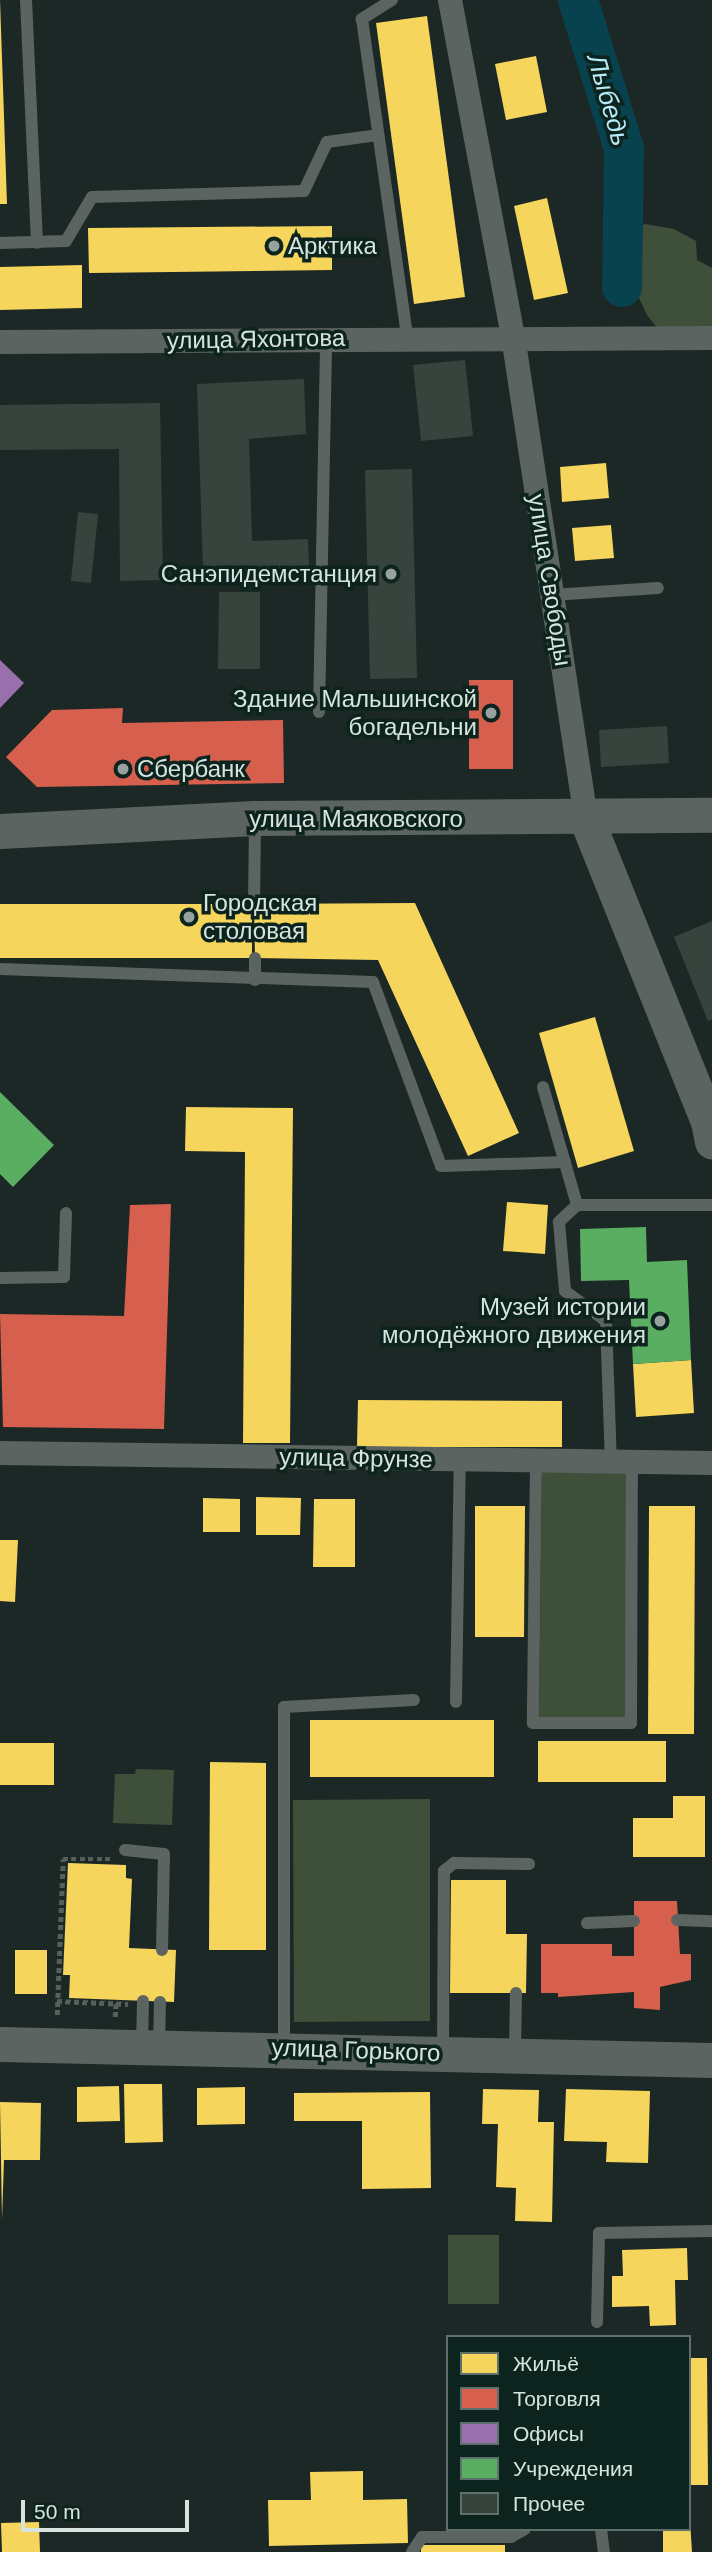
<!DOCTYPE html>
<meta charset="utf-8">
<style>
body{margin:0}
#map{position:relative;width:712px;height:2552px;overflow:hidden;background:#1c2825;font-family:Helvetica,sans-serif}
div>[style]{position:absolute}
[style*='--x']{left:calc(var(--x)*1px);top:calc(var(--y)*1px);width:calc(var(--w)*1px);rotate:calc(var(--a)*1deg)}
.green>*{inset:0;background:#3f503a}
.homes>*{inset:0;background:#f6d55c}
.shops>*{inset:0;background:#d6604d}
.offices>*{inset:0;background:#9970ab}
.public>*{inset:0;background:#5aae61}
.river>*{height:40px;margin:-20px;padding:0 20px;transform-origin:20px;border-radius:20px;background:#08424f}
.building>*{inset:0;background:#37443e}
.path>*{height:4.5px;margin-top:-2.25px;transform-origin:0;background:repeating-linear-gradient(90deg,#575f5c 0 5px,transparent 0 8.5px)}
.lane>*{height:12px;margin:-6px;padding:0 6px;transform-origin:6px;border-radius:6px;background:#5b6461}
.street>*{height:24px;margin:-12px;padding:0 12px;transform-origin:12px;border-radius:12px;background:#5b6461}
.secondary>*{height:35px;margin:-17.5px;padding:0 17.5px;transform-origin:17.5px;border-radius:17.5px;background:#5b6461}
.dots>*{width:19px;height:19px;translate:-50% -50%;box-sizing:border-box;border:4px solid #0d231e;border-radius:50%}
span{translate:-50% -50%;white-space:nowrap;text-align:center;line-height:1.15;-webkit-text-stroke:7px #0d231e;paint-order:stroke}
.poi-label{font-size:24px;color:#d6e3df}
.left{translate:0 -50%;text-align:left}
.right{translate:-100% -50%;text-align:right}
.street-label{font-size:24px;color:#d6e3df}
.water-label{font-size:26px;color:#b7eaf8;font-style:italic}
.legend{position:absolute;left:446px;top:2335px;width:245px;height:196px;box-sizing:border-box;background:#0d231e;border:2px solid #5d706b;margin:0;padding:9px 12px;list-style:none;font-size:21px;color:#d6e3df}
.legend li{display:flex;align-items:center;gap:14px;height:35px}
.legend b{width:35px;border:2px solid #5d706b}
.scale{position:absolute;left:21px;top:2500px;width:168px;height:32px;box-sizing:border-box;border:4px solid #d6e3df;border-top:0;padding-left:9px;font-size:21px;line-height:24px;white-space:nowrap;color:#d6e3df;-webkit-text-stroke:5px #0d231e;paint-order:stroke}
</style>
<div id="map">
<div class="green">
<i style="clip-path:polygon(645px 224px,674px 229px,696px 241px,697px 260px,712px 268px,712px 332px,658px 329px,647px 315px,633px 285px,630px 259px,633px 231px)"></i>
<i style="clip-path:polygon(542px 1472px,630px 1473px,627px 1720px,539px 1719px)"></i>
<i style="clip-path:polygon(136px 1769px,174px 1770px,172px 1825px,113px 1823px,115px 1774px,135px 1774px)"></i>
<i style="clip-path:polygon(430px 1799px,430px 2021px,294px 2022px,293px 1800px)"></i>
<i style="clip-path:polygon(448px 2235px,499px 2235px,499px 2304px,448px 2304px)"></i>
</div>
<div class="homes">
<i style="clip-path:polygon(0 0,7px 204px,0 204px)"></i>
<i style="clip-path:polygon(427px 16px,465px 297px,414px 304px,376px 23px)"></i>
<i style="clip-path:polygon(536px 56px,547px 112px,506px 120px,495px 64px)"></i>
<i style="clip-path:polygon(547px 198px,568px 293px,534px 300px,514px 206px)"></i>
<i style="clip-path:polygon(332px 226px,332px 270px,89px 273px,88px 228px)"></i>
<i style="clip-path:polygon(82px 265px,82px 308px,0 310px,0 267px)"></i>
<i style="clip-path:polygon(606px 463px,609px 498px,562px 502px,560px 467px)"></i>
<i style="clip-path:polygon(611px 525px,614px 558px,575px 561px,572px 528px)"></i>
<i style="clip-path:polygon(415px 903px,519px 1133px,468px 1156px,378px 960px,255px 958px,254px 904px)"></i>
<i style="clip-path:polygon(0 904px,252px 904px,252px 958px,0 958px)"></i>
<i style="clip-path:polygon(595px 1017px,634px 1151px,578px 1168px,539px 1033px)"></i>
<i style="clip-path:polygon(186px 1107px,293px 1108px,290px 1443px,243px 1443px,245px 1152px,185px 1151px)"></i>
<i style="clip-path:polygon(507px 1202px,548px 1205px,545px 1254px,503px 1251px)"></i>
<i style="clip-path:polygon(691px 1360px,694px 1413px,636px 1417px,633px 1364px)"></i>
<i style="clip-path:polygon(358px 1400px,562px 1401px,562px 1447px,357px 1447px)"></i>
<i style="clip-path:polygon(256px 1497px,301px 1498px,300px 1535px,256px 1535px)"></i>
<i style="clip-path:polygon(203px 1498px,240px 1499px,240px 1532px,203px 1532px)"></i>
<i style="clip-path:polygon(314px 1499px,355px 1499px,355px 1567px,313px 1567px)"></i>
<i style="clip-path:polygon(475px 1506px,525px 1506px,524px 1637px,475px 1637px)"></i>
<i style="clip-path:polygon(649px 1506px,695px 1506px,694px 1734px,648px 1734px)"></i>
<i style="clip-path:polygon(0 1540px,18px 1540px,15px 1602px,0 1601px)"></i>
<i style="clip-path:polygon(310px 1720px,494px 1720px,494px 1777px,310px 1777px)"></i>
<i style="clip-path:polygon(538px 1741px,666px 1741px,666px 1782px,538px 1782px)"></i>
<i style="clip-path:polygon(0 1743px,54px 1743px,54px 1785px,0 1785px)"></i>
<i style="clip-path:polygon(210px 1762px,266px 1763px,266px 1950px,209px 1950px)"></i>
<i style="clip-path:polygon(673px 1796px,705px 1796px,705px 1857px,633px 1857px,633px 1818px,673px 1818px)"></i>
<i style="clip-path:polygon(68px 1863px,126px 1865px,126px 1878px,132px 1879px,129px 1948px,176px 1950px,174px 2002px,69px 1998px,70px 1975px,63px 1975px)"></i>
<i style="clip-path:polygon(451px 1880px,506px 1880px,506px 1934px,527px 1934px,526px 1993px,450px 1993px)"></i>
<i style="clip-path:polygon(15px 1950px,47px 1950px,47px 1994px,15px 1994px)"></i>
<i style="clip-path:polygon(124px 2084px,162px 2084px,163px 2142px,125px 2143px)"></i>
<i style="clip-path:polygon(119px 2086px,120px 2121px,77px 2122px,77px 2087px)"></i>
<i style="clip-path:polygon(245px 2087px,245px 2124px,197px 2125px,197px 2088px)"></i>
<i style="clip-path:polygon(483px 2089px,539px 2090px,538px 2122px,554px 2122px,552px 2222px,515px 2221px,516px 2188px,496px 2187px,498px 2124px,482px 2124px)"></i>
<i style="clip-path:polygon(566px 2089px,650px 2091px,648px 2163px,606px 2162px,607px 2142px,564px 2141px)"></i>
<i style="clip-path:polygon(430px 2092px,431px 2188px,362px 2189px,362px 2121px,294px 2121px,294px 2093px)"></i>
<i style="clip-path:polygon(0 2102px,41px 2103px,40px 2160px,4px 2160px,2px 2220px)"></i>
<i style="clip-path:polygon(687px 2248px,688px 2280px,675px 2280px,676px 2325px,650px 2326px,649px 2306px,612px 2307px,612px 2276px,623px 2276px,622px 2250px)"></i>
<i style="clip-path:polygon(689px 2358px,707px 2358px,708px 2485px,689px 2485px)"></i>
<i style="clip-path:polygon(363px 2471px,363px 2500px,407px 2499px,408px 2543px,269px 2546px,268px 2500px,311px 2500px,310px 2472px)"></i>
<i style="clip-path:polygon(689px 2504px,692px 2552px,663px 2552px,663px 2529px,689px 2529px)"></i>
<i style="clip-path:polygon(39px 2522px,40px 2552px,2px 2552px,1px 2523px)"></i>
<i style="clip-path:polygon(421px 2545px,505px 2545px,505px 2552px,421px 2552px)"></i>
</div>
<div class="shops">
<i style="clip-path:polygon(469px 680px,513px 680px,513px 769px,469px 769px)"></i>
<i style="clip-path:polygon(123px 708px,122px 723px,283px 720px,284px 783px,37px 787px,6px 757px,52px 710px)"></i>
<i style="clip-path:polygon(171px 1204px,164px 1429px,3px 1427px,0 1314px,124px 1316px,130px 1205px)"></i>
<i style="clip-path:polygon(634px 1901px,677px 1901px,680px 1954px,691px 1954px,691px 1980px,660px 1987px,660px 2010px,634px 2008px,634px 1992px,558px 1997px,558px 1993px,541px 1993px,541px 1944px,612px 1944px,612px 1956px,634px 1956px)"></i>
</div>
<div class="offices">
<i style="clip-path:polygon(0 660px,24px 683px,0 708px)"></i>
</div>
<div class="public">
<i style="clip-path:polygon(0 1092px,54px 1145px,13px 1187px,0 1174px)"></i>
<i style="clip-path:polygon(646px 1227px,647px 1262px,687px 1260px,691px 1360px,633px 1364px,629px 1280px,581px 1281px,580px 1229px)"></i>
</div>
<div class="river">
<i style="--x:578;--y:0;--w:156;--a:72.8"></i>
<i style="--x:624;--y:149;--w:138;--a:90.8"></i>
</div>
<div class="building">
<i style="clip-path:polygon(465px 360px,473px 436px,421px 441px,413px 365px)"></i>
<i style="clip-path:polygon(304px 379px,306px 434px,249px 439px,252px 541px,308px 539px,309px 567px,203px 570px,197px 384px)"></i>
<i style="clip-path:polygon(160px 403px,163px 580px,120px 581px,119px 449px,0 450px,0 405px)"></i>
<i style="clip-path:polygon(412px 469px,417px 678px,370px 679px,365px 470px)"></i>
<i style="clip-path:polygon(78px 512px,98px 514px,91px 583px,71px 581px)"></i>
<i style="clip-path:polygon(219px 592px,260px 592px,260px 669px,218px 669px)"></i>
<i style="clip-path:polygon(667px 726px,669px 763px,601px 767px,599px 730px)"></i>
<i style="clip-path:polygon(712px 921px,712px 1019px,708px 1021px,674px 937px)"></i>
</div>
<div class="path">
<i style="--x:57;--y:2001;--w:71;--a:2.4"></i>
<i style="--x:57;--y:2015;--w:156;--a:-87.8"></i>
<i style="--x:63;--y:1859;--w:49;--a:0"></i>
<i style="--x:115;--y:2017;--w:14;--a:-86"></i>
</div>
<div class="lane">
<i style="--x:26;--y:0;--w:243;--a:87.4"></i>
<i style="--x:392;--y:0;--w:36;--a:148"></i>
<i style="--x:362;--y:19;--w:321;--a:81.9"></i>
<i style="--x:0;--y:243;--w:66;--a:-1.7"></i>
<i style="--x:66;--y:241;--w:51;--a:-59.4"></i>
<i style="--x:92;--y:197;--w:212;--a:-1.6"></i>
<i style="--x:304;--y:191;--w:54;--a:-64.9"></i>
<i style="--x:327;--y:142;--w:51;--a:-7.8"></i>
<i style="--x:552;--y:595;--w:106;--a:-3.8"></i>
<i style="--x:319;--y:712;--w:374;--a:-88.9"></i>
<i style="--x:254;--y:904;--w:84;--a:-89.3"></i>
<i style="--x:255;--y:958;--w:22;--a:90"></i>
<i style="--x:0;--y:969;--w:373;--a:2"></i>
<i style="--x:373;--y:982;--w:196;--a:69.7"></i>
<i style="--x:441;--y:1166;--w:124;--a:-1.8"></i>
<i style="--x:543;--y:1087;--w:123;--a:73.9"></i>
<i style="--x:577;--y:1205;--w:135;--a:0"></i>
<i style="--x:577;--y:1205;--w:25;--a:137"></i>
<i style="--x:559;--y:1222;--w:69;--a:85"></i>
<i style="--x:565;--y:1291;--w:51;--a:36.2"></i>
<i style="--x:606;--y:1321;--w:141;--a:88"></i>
<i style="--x:0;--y:1278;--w:64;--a:-0.9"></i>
<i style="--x:64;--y:1277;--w:64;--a:-88.2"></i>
<i style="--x:536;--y:1461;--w:262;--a:90.7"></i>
<i style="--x:533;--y:1723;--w:98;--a:0"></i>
<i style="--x:631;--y:1723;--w:261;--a:-89.8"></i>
<i style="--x:456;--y:1702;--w:242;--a:-89.1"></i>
<i style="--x:125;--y:1850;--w:39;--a:6"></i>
<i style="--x:164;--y:1854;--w:96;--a:91.2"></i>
<i style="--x:677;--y:1920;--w:35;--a:2"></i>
<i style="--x:587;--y:1923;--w:47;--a:-2.4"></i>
<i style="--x:142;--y:2045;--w:44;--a:-88.7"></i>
<i style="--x:159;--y:2046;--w:44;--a:-88.7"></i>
<i style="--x:284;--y:2047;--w:340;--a:-90"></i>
<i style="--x:284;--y:1707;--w:130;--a:-3.1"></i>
<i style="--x:443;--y:2052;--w:181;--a:-89.7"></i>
<i style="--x:444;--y:1871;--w:13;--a:-39"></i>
<i style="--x:454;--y:1863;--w:75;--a:0.8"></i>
<i style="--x:515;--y:2054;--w:61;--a:-89.1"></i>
<i style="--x:597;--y:2322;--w:89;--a:-88.7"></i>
<i style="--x:599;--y:2233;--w:113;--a:-1"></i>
<i style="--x:601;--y:2529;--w:23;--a:83"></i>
<i style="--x:412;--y:2552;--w:18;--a:-56"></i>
<i style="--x:422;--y:2537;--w:89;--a:0"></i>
<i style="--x:511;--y:2537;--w:16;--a:-30"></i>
</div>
<div class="street">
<i style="--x:450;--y:0;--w:342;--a:79.4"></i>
<i style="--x:513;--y:336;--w:487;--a:81.4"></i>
<i style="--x:0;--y:342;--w:712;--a:-0.32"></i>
<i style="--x:0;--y:1453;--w:712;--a:0.8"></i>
</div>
<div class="secondary">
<i style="--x:586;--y:818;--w:327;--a:68.1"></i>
<i style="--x:708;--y:1121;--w:21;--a:79"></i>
<i style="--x:0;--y:831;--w:255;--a:-2.9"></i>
<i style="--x:255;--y:818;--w:457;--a:-0.4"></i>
<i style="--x:0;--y:2044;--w:712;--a:1.29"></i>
</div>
<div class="dots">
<i style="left:274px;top:246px;background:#95a29e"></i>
<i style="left:391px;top:574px;background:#95a29e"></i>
<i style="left:491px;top:713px;background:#95a29e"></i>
<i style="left:123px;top:769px;background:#95a29e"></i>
<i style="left:189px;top:917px;background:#95a29e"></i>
<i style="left:660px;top:1321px;background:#95a29e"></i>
</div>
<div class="poi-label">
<span class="left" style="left:288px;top:246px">Арктика</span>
<span class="right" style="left:377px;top:574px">Санэпидемстанция</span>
<span class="right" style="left:477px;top:713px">Здание Мальшинской<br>богадельни</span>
<span class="left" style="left:137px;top:769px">Сбербанк</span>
<span class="left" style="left:203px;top:917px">Городская<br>столовая</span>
<span class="right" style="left:646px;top:1321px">Музей истории<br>молодёжного движения</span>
</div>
<div class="street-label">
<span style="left:256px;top:339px;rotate:-1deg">улица Яхонтова</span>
<span style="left:550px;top:580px;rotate:81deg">улица Свободы</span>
<span style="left:356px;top:819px">улица Маяковского</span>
<span style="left:356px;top:1458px;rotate:1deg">улица Фрунзе</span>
<span style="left:356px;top:2050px;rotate:2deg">улица Горького</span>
</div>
<div class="water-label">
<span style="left:608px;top:100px;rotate:74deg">Лыбедь</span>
</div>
<ul class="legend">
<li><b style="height:19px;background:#f6d55c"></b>Жильё</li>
<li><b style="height:19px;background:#d6604d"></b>Торговля</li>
<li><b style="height:19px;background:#9970ab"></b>Офисы</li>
<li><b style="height:19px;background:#5aae61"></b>Учреждения</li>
<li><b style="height:19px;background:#37443e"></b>Прочее</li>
</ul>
<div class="scale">50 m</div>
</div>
